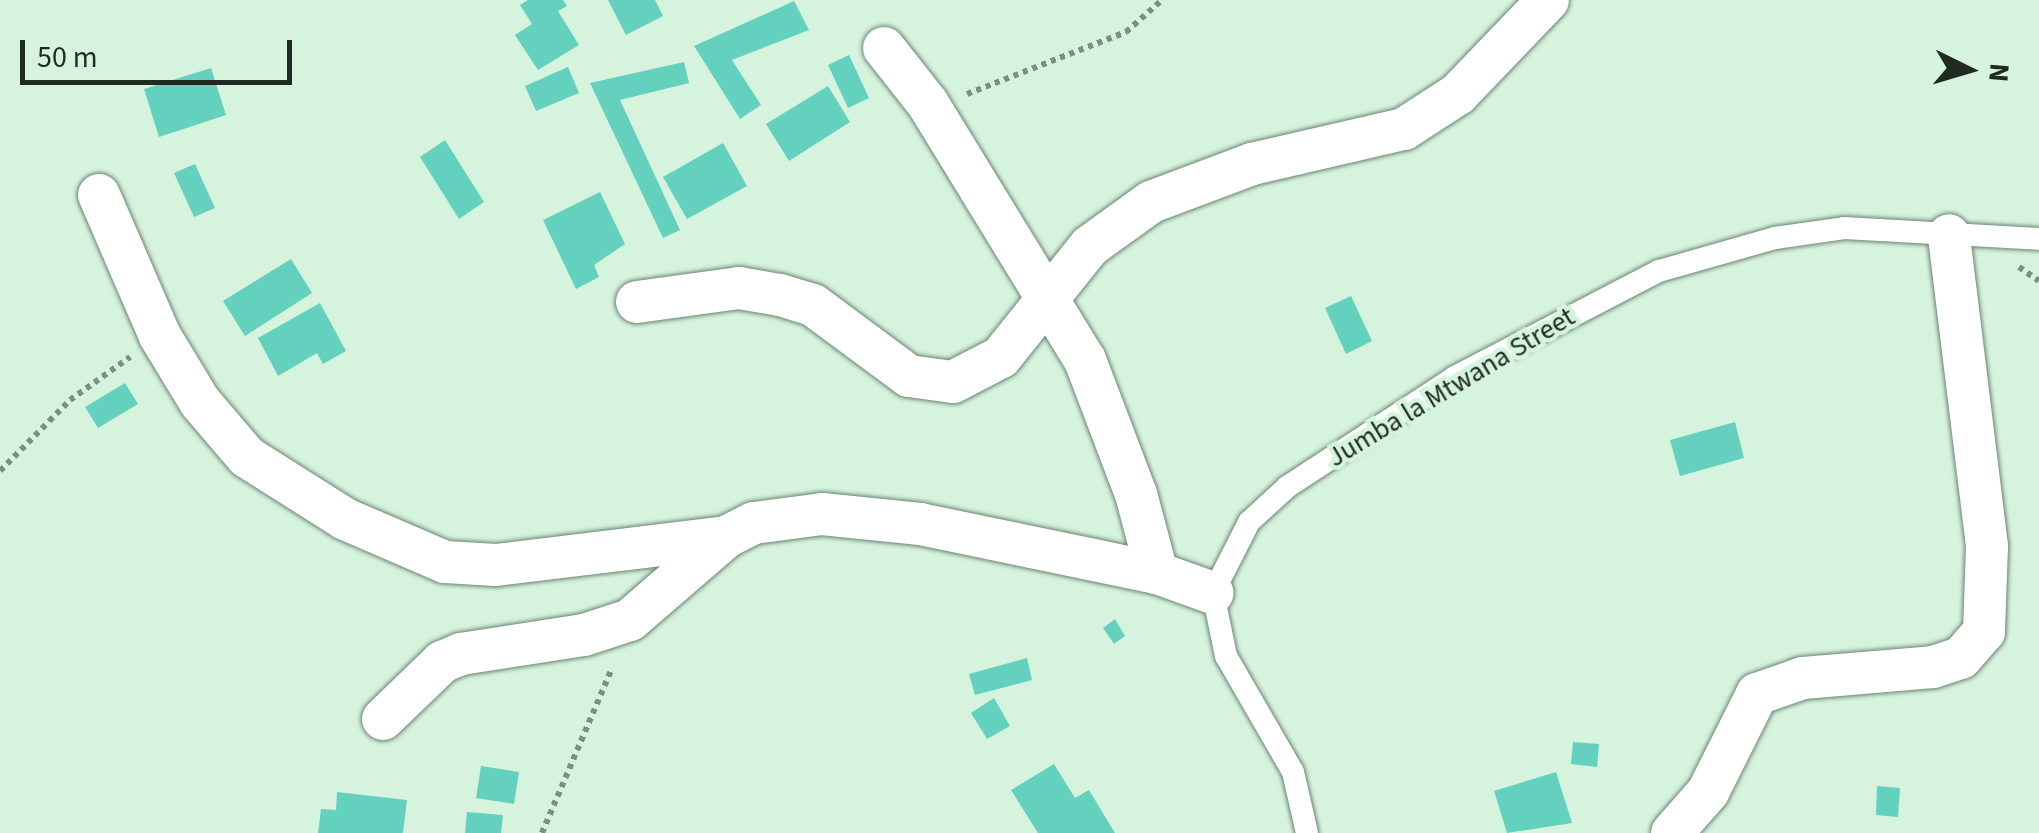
<!DOCTYPE html>
<style>
body{margin:0}
#map{position:relative;width:2039px;height:833px;overflow:hidden;background:#d6f3de;font-family:"Source Sans 3",sans-serif}
div>[style]{position:absolute}
[style*='--x']{left:calc(var(--x)*1px);top:calc(var(--y)*1px);width:calc(var(--w)*1px);rotate:calc(var(--a)*1deg)}
.building>*{inset:0;background:#63d1be}
.path>*{height:6px;margin-top:-3px;transform-origin:0;background:repeating-linear-gradient(90deg,#7c9081 0 5px,transparent 0 10px)}
.roads{filter:drop-shadow(0 0 2px #6a8471) drop-shadow(0 0 2px #6a8471)}
.service>*{height:22px;margin:-11px;padding:0 11px;transform-origin:11px;border-radius:11px;background:#fff}
.minor>*{height:42px;margin:-21px;padding:0 21px;transform-origin:21px;border-radius:21px;background:#fff}
span{translate:-50% -50%;white-space:nowrap;text-align:center;line-height:1.15;-webkit-text-stroke:9px #d6f3de;paint-order:stroke}
.street-label{font-size:28px;color:#1f2a22}
.north{position:absolute;left:1919px;top:20px;width:100px;height:100px;-webkit-text-stroke:8px #d6f3de;paint-order:stroke;rotate:95deg;font-size:28px;font-weight:700;line-height:40px;text-align:center;color:#1f2a22}
.north::after{content:'';display:block;margin:auto;width:35px;height:45px;background:#1f2a22;clip-path:polygon(50% 0,100% 100%,50% 72%,0 100%)}
.scale{position:absolute;left:20px;top:40px;width:272px;height:45px;box-sizing:border-box;border:5px solid #1f2a22;border-top:0;padding-left:12px;font-size:30px;line-height:35px;white-space:nowrap;color:#1f2a22;-webkit-text-stroke:8px #d6f3de;paint-order:stroke}
</style>
<div id="map">
<div class="building">
<i style="clip-path:polygon(528px 0,563px 0,567px 6px,558px 11px,579px 45px,538px 70px,515px 35px,532px 24px,520px 5px)"></i>
<i style="clip-path:polygon(608px 0,655px 0,663px 16px,626px 35px)"></i>
<i style="clip-path:polygon(794px 1px,809px 30px,732px 60px,761px 105px,740px 119px,694px 46px)"></i>
<i style="clip-path:polygon(849px 55px,869px 98px,848px 108px,828px 65px)"></i>
<i style="clip-path:polygon(684px 62px,689px 83px,620px 100px,680px 230px,663px 238px,590px 83px)"></i>
<i style="clip-path:polygon(568px 67px,579px 93px,536px 111px,525px 86px)"></i>
<i style="clip-path:polygon(211px 68px,226px 115px,159px 137px,144px 89px)"></i>
<i style="clip-path:polygon(828px 86px,850px 122px,789px 161px,766px 124px)"></i>
<i style="clip-path:polygon(445px 140px,484px 202px,459px 219px,420px 157px)"></i>
<i style="clip-path:polygon(723px 143px,747px 186px,687px 219px,663px 177px)"></i>
<i style="clip-path:polygon(195px 164px,215px 208px,194px 217px,174px 173px)"></i>
<i style="clip-path:polygon(600px 192px,625px 244px,594px 265px,599px 277px,576px 289px,543px 220px)"></i>
<i style="clip-path:polygon(291px 259px,312px 293px,245px 336px,223px 301px)"></i>
<i style="clip-path:polygon(1351px 296px,1372px 341px,1346px 354px,1325px 308px)"></i>
<i style="clip-path:polygon(320px 303px,346px 351px,323px 364px,317px 353px,278px 376px,258px 338px)"></i>
<i style="clip-path:polygon(125px 383px,138px 404px,98px 428px,85px 407px)"></i>
<i style="clip-path:polygon(1735px 422px,1744px 458px,1680px 476px,1670px 440px)"></i>
<i style="clip-path:polygon(1115px 619px,1125px 636px,1114px 644px,1103px 628px)"></i>
<i style="clip-path:polygon(1027px 658px,1032px 680px,975px 695px,969px 674px)"></i>
<i style="clip-path:polygon(994px 698px,1010px 726px,987px 739px,971px 713px)"></i>
<i style="clip-path:polygon(1573px 742px,1599px 744px,1597px 767px,1571px 764px)"></i>
<i style="clip-path:polygon(1054px 764px,1075px 798px,1089px 790px,1115px 833px,1038px 833px,1011px 790px)"></i>
<i style="clip-path:polygon(481px 766px,519px 772px,514px 804px,476px 798px)"></i>
<i style="clip-path:polygon(1556px 772px,1572px 823px,1507px 833px,1494px 791px)"></i>
<i style="clip-path:polygon(1877px 786px,1900px 788px,1898px 817px,1876px 815px)"></i>
<i style="clip-path:polygon(337px 792px,407px 800px,403px 833px,318px 833px,321px 809px,336px 810px)"></i>
<i style="clip-path:polygon(467px 812px,503px 815px,501px 833px,465px 833px)"></i>
</div>
<div class="path">
<i style="--x:967;--y:94;--w:171;--a:-21.3"></i>
<i style="--x:1126;--y:32;--w:48;--a:-41.6"></i>
<i style="--x:2019;--y:267;--w:24;--a:35"></i>
<i style="--x:0;--y:471;--w:100;--a:-45.4"></i>
<i style="--x:70;--y:400;--w:74;--a:-35.6"></i>
<i style="--x:542;--y:833;--w:179;--a:-67"></i>
</div>
<div class="roads">
<div class="service">
<i style="--x:1307;--y:833;--w:63;--a:-102.9"></i>
<i style="--x:1293;--y:772;--w:134;--a:-120"></i>
<i style="--x:1226;--y:656;--w:64;--a:-101.7"></i>
<i style="--x:1213;--y:593;--w:80;--a:-63.1"></i>
<i style="--x:1249;--y:522;--w:52;--a:-42.6"></i>
<i style="--x:1287;--y:487;--w:201;--a:-33.2"></i>
<i style="--x:1455;--y:377;--w:230;--a:-27.5"></i>
<i style="--x:1659;--y:271;--w:121;--a:-15.9"></i>
<i style="--x:1775;--y:238;--w:70;--a:-8.2"></i>
<i style="--x:1844;--y:228;--w:195;--a:3.2"></i>
</div>
<div class="minor">
<i style="--x:884;--y:48;--w:71;--a:51.8"></i>
<i style="--x:928;--y:104;--w:300;--a:58.5"></i>
<i style="--x:1085;--y:360;--w:143;--a:69.2"></i>
<i style="--x:1136;--y:494;--w:82;--a:75.1"></i>
<i style="--x:99;--y:195;--w:154;--a:66.6"></i>
<i style="--x:160;--y:336;--w:77;--a:58.8"></i>
<i style="--x:200;--y:402;--w:72;--a:49.5"></i>
<i style="--x:247;--y:457;--w:116;--a:32.3"></i>
<i style="--x:345;--y:519;--w:109;--a:23.3"></i>
<i style="--x:445;--y:562;--w:51;--a:3.4"></i>
<i style="--x:496;--y:565;--w:232;--a:-6.9"></i>
<i style="--x:637;--y:302;--w:103;--a:-7.8"></i>
<i style="--x:739;--y:288;--w:42;--a:9.7"></i>
<i style="--x:780;--y:295;--w:34;--a:17"></i>
<i style="--x:813;--y:305;--w:119;--a:36.5"></i>
<i style="--x:909;--y:376;--w:44;--a:7.8"></i>
<i style="--x:953;--y:382;--w:54;--a:-27.5"></i>
<i style="--x:1001;--y:357;--w:142;--a:-51.3"></i>
<i style="--x:1090;--y:246;--w:75;--a:-35.8"></i>
<i style="--x:1151;--y:202;--w:108;--a:-20.6"></i>
<i style="--x:1252;--y:164;--w:156;--a:-13"></i>
<i style="--x:1404;--y:129;--w:64;--a:-32.9"></i>
<i style="--x:1458;--y:94;--w:130;--a:-46.2"></i>
<i style="--x:383;--y:719;--w:82;--a:-44"></i>
<i style="--x:442;--y:662;--w:21;--a:-23"></i>
<i style="--x:461;--y:654;--w:124;--a:-8.8"></i>
<i style="--x:584;--y:635;--w:48;--a:-18.1"></i>
<i style="--x:630;--y:620;--w:127;--a:-40.8"></i>
<i style="--x:726;--y:537;--w:31;--a:-27"></i>
<i style="--x:754;--y:523;--w:69;--a:-7.5"></i>
<i style="--x:822;--y:514;--w:99;--a:5.8"></i>
<i style="--x:920;--y:524;--w:242;--a:11.7"></i>
<i style="--x:1157;--y:573;--w:59;--a:19.7"></i>
<i style="--x:1672;--y:833;--w:55;--a:-48.7"></i>
<i style="--x:1708;--y:792;--w:110;--a:-63.4"></i>
<i style="--x:1757;--y:694;--w:49;--a:-19.2"></i>
<i style="--x:1803;--y:678;--w:130;--a:-4.8"></i>
<i style="--x:1933;--y:667;--w:29;--a:-18"></i>
<i style="--x:1961;--y:658;--w:35;--a:-49"></i>
<i style="--x:1984;--y:632;--w:86;--a:-88"></i>
<i style="--x:1987;--y:546;--w:313;--a:-97"></i>
</div>
</div>
<div class="street-label">
<span style="left:1451px;top:387px;rotate:-31deg">Jumba la Mtwana Street</span>
</div>
<div class="north">N</div>
<div class="scale">50 m</div>
</div>
